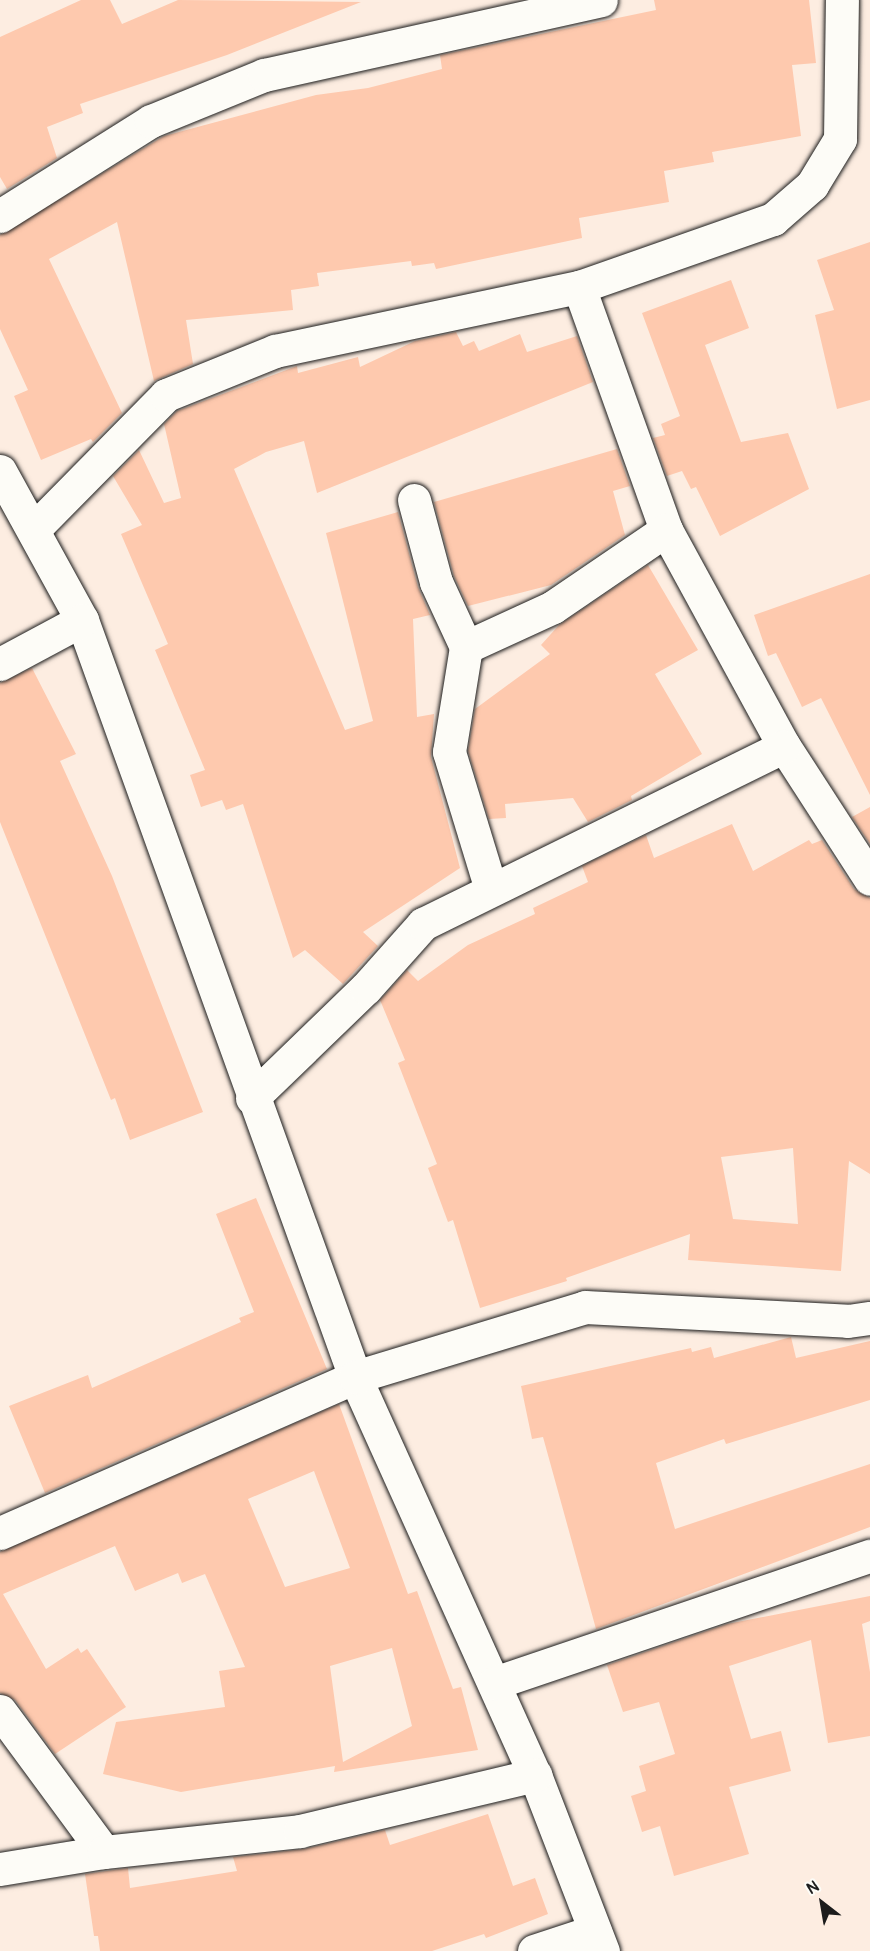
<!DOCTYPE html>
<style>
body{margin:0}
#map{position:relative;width:870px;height:1951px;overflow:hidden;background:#fdede1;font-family:Pangolin,sans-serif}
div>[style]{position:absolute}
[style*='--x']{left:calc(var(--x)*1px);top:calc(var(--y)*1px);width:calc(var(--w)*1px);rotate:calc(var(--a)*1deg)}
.building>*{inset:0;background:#fec9ae}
.roads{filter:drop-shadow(0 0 2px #1c1c1c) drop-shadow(0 0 2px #1c1c1c)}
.minor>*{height:33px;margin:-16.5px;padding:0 16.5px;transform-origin:16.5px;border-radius:16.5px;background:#fdfcf7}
span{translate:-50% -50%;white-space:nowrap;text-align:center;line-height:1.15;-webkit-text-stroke:6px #fdfcf7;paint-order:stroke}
.north{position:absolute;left:792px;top:1873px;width:60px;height:60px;-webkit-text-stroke:4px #fdfcf7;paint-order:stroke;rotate:329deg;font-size:16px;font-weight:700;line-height:24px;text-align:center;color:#1c1c1c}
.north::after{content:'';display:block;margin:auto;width:21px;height:27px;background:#1c1c1c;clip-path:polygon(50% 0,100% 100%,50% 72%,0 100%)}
</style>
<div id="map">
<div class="building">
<i style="clip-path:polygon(81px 0,110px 0,122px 24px,178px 0,361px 2px,227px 55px,80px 104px,83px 113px,47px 127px,57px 158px,7px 189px,0 177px,0 37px)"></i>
<i style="clip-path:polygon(654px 0,809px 0,816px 63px,792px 65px,801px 136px,712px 152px,714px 162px,664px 171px,669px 202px,579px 218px,582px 238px,436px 269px,434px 263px,412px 266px,411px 261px,317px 273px,319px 286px,291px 290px,293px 310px,186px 320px,193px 364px,154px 381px,117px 222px,49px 259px,122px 413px,93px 442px,91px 439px,41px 460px,14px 396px,28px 390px,0 329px,0 235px,164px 136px,316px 95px,368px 88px,442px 69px,440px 55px,656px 10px)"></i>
<i style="clip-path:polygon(870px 242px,870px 400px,837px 409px,815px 315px,834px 310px,817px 260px)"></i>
<i style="clip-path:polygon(731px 280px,749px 328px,705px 345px,741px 442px,788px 433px,809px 489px,720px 536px,696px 487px,691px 489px,682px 471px,667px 476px,653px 438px,665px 435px,661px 424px,680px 416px,642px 313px)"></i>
<i style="clip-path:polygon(456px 332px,463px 346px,474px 341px,479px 351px,520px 334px,527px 352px,577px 336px,593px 382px,317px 493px,304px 441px,266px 452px,234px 469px,345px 730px,373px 721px,326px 533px,398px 512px,418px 587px,430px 615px,413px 619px,417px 717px,434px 714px,431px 757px,460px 868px,363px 932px,378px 946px,343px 984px,305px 950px,293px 958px,243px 804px,226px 810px,222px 800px,201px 807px,190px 775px,205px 770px,155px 650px,168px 644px,121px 534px,142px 525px,113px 476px,139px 450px,164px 503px,181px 498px,164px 424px,177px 411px,297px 366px,298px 373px,358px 357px,360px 367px,415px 341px)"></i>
<i style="clip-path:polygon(617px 449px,630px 486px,613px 491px,625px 535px,551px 585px,468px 606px,454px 576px,434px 502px)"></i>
<i style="clip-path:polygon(648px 565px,698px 650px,655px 674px,702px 754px,631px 796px,632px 800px,588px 822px,573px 798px,505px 804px,506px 818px,489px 819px,468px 751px,475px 709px,550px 654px,541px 645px,559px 625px)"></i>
<i style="clip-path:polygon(870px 574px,870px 795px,821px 698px,802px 707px,776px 653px,768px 656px,754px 615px)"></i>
<i style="clip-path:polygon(32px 668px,76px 754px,60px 761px,112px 876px,203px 1112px,130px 1140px,115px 1098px,111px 1100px,0 822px,0 683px)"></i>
<i style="clip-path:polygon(870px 807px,870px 844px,852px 817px)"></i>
<i style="clip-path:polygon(evenodd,732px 824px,753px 871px,809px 840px,812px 844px,822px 840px,854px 889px,870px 898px,870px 1174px,849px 1161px,841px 1271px,688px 1260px,690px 1234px,566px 1278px,567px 1281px,480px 1308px,453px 1220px,448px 1222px,428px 1168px,437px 1164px,398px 1063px,405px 1060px,380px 1000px,407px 970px,418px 981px,468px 945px,535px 914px,533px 908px,588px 882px,582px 866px,646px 835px,654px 858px,732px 824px,793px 1148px,798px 1224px,733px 1219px,721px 1157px,793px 1148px)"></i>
<i style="clip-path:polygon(256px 1198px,327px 1369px,45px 1493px,9px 1406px,88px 1375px,92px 1388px,241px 1322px,239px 1318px,254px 1312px,216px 1214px)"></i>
<i style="clip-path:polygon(791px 1337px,796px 1358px,870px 1341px,870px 1400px,726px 1444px,724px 1439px,656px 1463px,675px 1529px,870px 1464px,870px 1527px,596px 1629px,543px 1437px,532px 1439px,521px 1386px,691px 1348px,692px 1352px,711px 1347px,714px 1358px)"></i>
<i style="clip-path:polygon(evenodd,339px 1404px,408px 1594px,417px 1591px,453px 1689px,461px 1687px,478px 1750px,334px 1772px,335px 1766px,181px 1792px,103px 1774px,116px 1722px,225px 1707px,219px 1671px,245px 1667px,205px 1574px,182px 1583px,178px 1573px,135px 1591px,115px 1546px,3px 1594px,46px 1669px,78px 1648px,81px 1653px,87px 1649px,126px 1707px,55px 1754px,15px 1700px,0 1693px,0 1552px,339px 1404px,314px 1471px,350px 1568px,285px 1587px,248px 1499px,314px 1471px,339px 1404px,392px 1648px,412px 1726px,343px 1762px,330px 1666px,392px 1648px)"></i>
<i style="clip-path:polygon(870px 1596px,870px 1621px,862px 1624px,870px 1672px,870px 1736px,828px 1743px,811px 1640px,729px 1666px,751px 1739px,781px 1731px,791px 1771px,729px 1787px,749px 1854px,674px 1876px,660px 1826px,642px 1832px,631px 1796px,646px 1791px,639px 1766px,675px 1754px,659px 1702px,623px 1712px,607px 1665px,727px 1624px)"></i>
<i style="clip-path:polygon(488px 1814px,513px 1886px,535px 1878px,548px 1914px,486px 1938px,484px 1934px,432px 1951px,100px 1951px,98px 1936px,94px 1936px,85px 1874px,128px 1868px,130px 1888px,237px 1871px,233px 1857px,304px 1849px,385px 1830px,390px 1845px)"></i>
</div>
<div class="roads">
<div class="minor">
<i style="--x:0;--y:216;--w:178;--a:-32.2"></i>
<i style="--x:151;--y:121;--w:122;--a:-22.2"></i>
<i style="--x:264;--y:75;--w:345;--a:-12.5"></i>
<i style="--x:579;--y:287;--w:258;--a:70.3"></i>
<i style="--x:666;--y:530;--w:246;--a:61.4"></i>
<i style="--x:784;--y:746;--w:158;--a:57.1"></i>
<i style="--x:0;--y:471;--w:170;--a:61.2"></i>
<i style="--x:82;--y:620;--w:805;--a:70.17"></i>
<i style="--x:355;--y:1377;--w:437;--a:65.7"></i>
<i style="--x:535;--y:1775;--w:189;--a:68.9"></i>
<i style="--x:414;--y:500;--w:85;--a:75"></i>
<i style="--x:436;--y:582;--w:72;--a:65.2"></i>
<i style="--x:466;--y:647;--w:106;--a:99.2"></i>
<i style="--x:449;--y:752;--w:143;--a:73"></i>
<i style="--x:34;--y:529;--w:188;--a:-45.4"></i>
<i style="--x:166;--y:395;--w:118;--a:-22"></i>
<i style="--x:275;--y:351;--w:311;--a:-11.9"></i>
<i style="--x:579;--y:287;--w:206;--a:-19.3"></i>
<i style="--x:773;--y:219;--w:52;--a:-41.1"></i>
<i style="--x:812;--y:185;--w:54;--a:-58.7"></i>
<i style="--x:840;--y:139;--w:139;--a:-89.2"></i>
<i style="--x:466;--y:647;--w:96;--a:-24.7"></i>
<i style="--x:553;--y:607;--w:137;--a:-34.3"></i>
<i style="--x:0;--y:664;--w:93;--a:-28.2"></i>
<i style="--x:252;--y:1098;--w:158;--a:-44"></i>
<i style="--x:366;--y:988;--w:86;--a:-48.3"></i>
<i style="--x:423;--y:924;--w:402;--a:-26.2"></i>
<i style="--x:0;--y:1533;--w:388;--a:-23.7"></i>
<i style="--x:355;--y:1377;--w:240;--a:-16.9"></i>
<i style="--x:585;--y:1307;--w:263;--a:3"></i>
<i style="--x:848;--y:1321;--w:22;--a:-8"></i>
<i style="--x:494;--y:1683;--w:397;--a:-18.7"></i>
<i style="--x:0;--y:1711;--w:175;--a:53.6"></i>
<i style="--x:0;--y:1869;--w:105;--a:-9.3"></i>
<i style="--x:104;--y:1852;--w:197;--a:-6.1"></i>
<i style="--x:300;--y:1831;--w:242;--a:-13.4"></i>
<i style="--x:534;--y:1951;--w:64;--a:-18.2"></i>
</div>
</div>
<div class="north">N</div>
</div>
